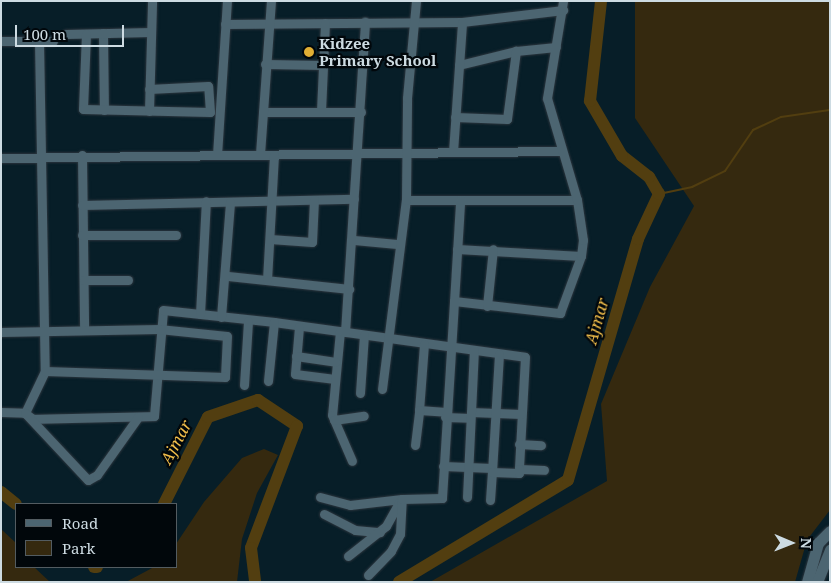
<!DOCTYPE html>
<style>
body{margin:0}
#map{position:relative;width:831px;height:583px;overflow:hidden;background:#071e28;font-family:"Noto Serif",serif}
div>[style]{position:absolute}
[style*='--x']{left:calc(var(--x)*1px);top:calc(var(--y)*1px);width:calc(var(--w)*1px);rotate:calc(var(--a)*1deg)}
.green>*{inset:0;background:#35290f}
.stream>*{height:2px;margin:-1px;padding:0 1px;transform-origin:1px;border-radius:1px;background:#523e10}
.river>*{height:12px;margin:-6px;padding:0 6px;transform-origin:6px;border-radius:6px;background:#523e10}
.roads{filter:drop-shadow(0 0 1px #2d363e) drop-shadow(0 0 1px #2d363e)}
.street>*{height:9px;margin:-4.5px;padding:0 4.5px;transform-origin:4.5px;border-radius:4.5px;background:#4c6571}
.secondary>*{height:11px;margin:-5.5px;padding:0 5.5px;transform-origin:5.5px;border-radius:5.5px;background:#4c6571}
.dots>*{width:14px;height:14px;translate:-50% -50%;box-sizing:border-box;border:2px solid #01070b;border-radius:50%}
span{translate:-50% -50%;white-space:nowrap;text-align:center;line-height:1.15;-webkit-text-stroke:4.5px #01070b;paint-order:stroke}
.poi-label{font-size:15px;color:#cddbe2;font-weight:700}
.left{translate:0 -50%;text-align:left}
.water-label{font-size:16px;color:#f1be4b;font-style:italic}
.frame{position:absolute;inset:0;border:2px solid #cddbe2;pointer-events:none}
.legend{position:absolute;left:15px;top:503px;width:162px;height:65px;box-sizing:border-box;background:#01070b;border:1px solid #535c61;margin:0;padding:6px 9px;list-style:none;font-size:15px;color:#cddbe2}
.legend li{display:flex;align-items:center;gap:10px;height:25px}
.legend b{width:25px;border:1px solid #535c61}
.north{position:absolute;left:766px;top:518px;width:50px;height:50px;-webkit-text-stroke:4px #01070b;paint-order:stroke;rotate:91deg;font-size:14px;font-weight:700;line-height:20px;text-align:center;color:#cddbe2}
.north::after{content:'';display:block;margin:auto;width:18px;height:22px;background:#cddbe2;clip-path:polygon(50% 0,100% 100%,50% 72%,0 100%)}
.scale{position:absolute;left:15px;top:25px;width:109px;height:22px;box-sizing:border-box;border:2px solid #cddbe2;border-top:0;padding-left:6px;font-size:15px;line-height:18px;white-space:nowrap;color:#cddbe2;-webkit-text-stroke:4px #01070b;paint-order:stroke}
</style>
<div id="map">
<div class="green">
<i style="clip-path:polygon(635px 1px,830px 1px,830px 510px,807px 540px,795px 582px,430px 582px,607px 481px,601px 404px,650px 287px,694px 206px,635px 118px)"></i>
<i style="clip-path:polygon(264px 449px,278px 455px,257px 493px,242px 539px,237px 582px,126px 582px,154px 567px,176px 567px,176px 544px,204px 502px,242px 458px)"></i>
<i style="clip-path:polygon(1px 529px,16px 543px,16px 567px,34px 567px,50px 582px,1px 582px)"></i>
</div>
<div class="stream">
<i style="--x:659;--y:194;--w:34;--a:-12"></i>
<i style="--x:692;--y:187;--w:37;--a:-26"></i>
<i style="--x:725;--y:171;--w:50;--a:-55.7"></i>
<i style="--x:753;--y:130;--w:31;--a:-25"></i>
<i style="--x:781;--y:117;--w:49;--a:-8.1"></i>
</div>
<div class="river">
<i style="--x:1;--y:492;--w:19;--a:39"></i>
<i style="--x:164;--y:504;--w:97;--a:-63.2"></i>
<i style="--x:208;--y:417;--w:53;--a:-18.8"></i>
<i style="--x:258;--y:400;--w:47;--a:33.7"></i>
<i style="--x:297;--y:426;--w:130;--a:110.7"></i>
<i style="--x:251;--y:548;--w:34;--a:83"></i>
<i style="--x:94;--y:567;--w:3;--a:0"></i>
<i style="--x:399;--y:582;--w:197;--a:-31.1"></i>
<i style="--x:568;--y:480;--w:251;--a:-73.8"></i>
<i style="--x:638;--y:239;--w:50;--a:-65"></i>
<i style="--x:659;--y:194;--w:20;--a:-120"></i>
<i style="--x:649;--y:177;--w:34;--a:-142"></i>
<i style="--x:622;--y:156;--w:64;--a:-120.2"></i>
<i style="--x:590;--y:101;--w:101;--a:-83.7"></i>
</div>
<div class="roads">
<div class="street">
<i style="--x:225;--y:24;--w:237;--a:-0.5"></i>
<i style="--x:462;--y:22;--w:102;--a:-6.8"></i>
<i style="--x:103;--y:33;--w:77;--a:89.3"></i>
<i style="--x:66;--y:34;--w:85;--a:-1.3"></i>
<i style="--x:86;--y:34;--w:75;--a:92.3"></i>
<i style="--x:83;--y:109;--w:127;--a:1.4"></i>
<i style="--x:210;--y:112;--w:26;--a:-94"></i>
<i style="--x:208;--y:86;--w:59;--a:177.1"></i>
<i style="--x:1;--y:41;--w:52;--a:0"></i>
<i style="--x:39;--y:41;--w:330;--a:89"></i>
<i style="--x:45;--y:371;--w:47;--a:115.5"></i>
<i style="--x:25;--y:413;--w:10;--a:37"></i>
<i style="--x:33;--y:419;--w:121;--a:-1.4"></i>
<i style="--x:154;--y:416;--w:106;--a:-85.1"></i>
<i style="--x:163;--y:310;--w:112;--a:6.2"></i>
<i style="--x:274;--y:322;--w:253;--a:7.9"></i>
<i style="--x:525;--y:357;--w:112;--a:93.1"></i>
<i style="--x:519;--y:469;--w:25;--a:2"></i>
<i style="--x:265;--y:64;--w:59;--a:1"></i>
<i style="--x:459;--y:65;--w:59;--a:-13.8"></i>
<i style="--x:516;--y:51;--w:40;--a:-5.7"></i>
<i style="--x:149;--y:111;--w:110;--a:-88.4"></i>
<i style="--x:321;--y:111;--w:88;--a:-87.4"></i>
<i style="--x:263;--y:112;--w:98;--a:0"></i>
<i style="--x:455;--y:117;--w:52;--a:2.2"></i>
<i style="--x:507;--y:119;--w:69;--a:-82.5"></i>
<i style="--x:453;--y:152;--w:130;--a:-86"></i>
<i style="--x:260;--y:154;--w:153;--a:-85.9"></i>
<i style="--x:82;--y:155;--w:173;--a:89.3"></i>
<i style="--x:217;--y:155;--w:154;--a:-86.3"></i>
<i style="--x:1;--y:158;--w:560;--a:-0.72"></i>
<i style="--x:406;--y:200;--w:171;--a:0"></i>
<i style="--x:82;--y:205;--w:272;--a:-1.3"></i>
<i style="--x:82;--y:235;--w:94;--a:0"></i>
<i style="--x:270;--y:239;--w:42;--a:4.1"></i>
<i style="--x:312;--y:242;--w:42;--a:-87.3"></i>
<i style="--x:354;--y:240;--w:43;--a:5.3"></i>
<i style="--x:457;--y:249;--w:124;--a:3.2"></i>
<i style="--x:228;--y:276;--w:122;--a:6.1"></i>
<i style="--x:84;--y:280;--w:44;--a:0"></i>
<i style="--x:267;--y:280;--w:125;--a:-86.8"></i>
<i style="--x:454;--y:301;--w:107;--a:6.5"></i>
<i style="--x:560;--y:313;--w:61;--a:-69.8"></i>
<i style="--x:581;--y:256;--w:16;--a:-83"></i>
<i style="--x:583;--y:240;--w:40;--a:-98.5"></i>
<i style="--x:577;--y:200;--w:106;--a:-106.4"></i>
<i style="--x:547;--y:98;--w:98;--a:-80.6"></i>
<i style="--x:487;--y:306;--w:57;--a:-84"></i>
<i style="--x:200;--y:314;--w:113;--a:-87"></i>
<i style="--x:221;--y:317;--w:115;--a:-85.5"></i>
<i style="--x:299;--y:327;--w:47;--a:94.9"></i>
<i style="--x:295;--y:374;--w:40;--a:7.1"></i>
<i style="--x:340;--y:331;--w:84;--a:95.4"></i>
<i style="--x:332;--y:415;--w:50;--a:66.5"></i>
<i style="--x:1;--y:332;--w:158;--a:-1.1"></i>
<i style="--x:159;--y:329;--w:68;--a:5.9"></i>
<i style="--x:227;--y:336;--w:41;--a:92.8"></i>
<i style="--x:225;--y:377;--w:180;--a:-178.1"></i>
<i style="--x:345;--y:332;--w:311;--a:-86.3"></i>
<i style="--x:424;--y:344;--w:66;--a:94.3"></i>
<i style="--x:419;--y:410;--w:27;--a:4"></i>
<i style="--x:296;--y:356;--w:40;--a:8.5"></i>
<i style="--x:268;--y:381;--w:59;--a:-84.2"></i>
<i style="--x:244;--y:385;--w:64;--a:-86.4"></i>
<i style="--x:382;--y:389;--w:191;--a:-82.8"></i>
<i style="--x:406;--y:200;--w:102;--a:-89.4"></i>
<i style="--x:407;--y:98;--w:97;--a:-84.7"></i>
<i style="--x:360;--y:393;--w:58;--a:-86.1"></i>
<i style="--x:1;--y:412;--w:24;--a:2"></i>
<i style="--x:25;--y:413;--w:92;--a:46.8"></i>
<i style="--x:88;--y:480;--w:10;--a:-29"></i>
<i style="--x:97;--y:475;--w:71;--a:-54.7"></i>
<i style="--x:471;--y:412;--w:50;--a:2.3"></i>
<i style="--x:445;--y:417;--w:25;--a:2"></i>
<i style="--x:334;--y:420;--w:30;--a:-8"></i>
<i style="--x:519;--y:444;--w:22;--a:3"></i>
<i style="--x:415;--y:445;--w:35;--a:-83"></i>
<i style="--x:443;--y:466;--w:49;--a:2.3"></i>
<i style="--x:492;--y:472;--w:118;--a:-86.6"></i>
<i style="--x:320;--y:497;--w:31;--a:15"></i>
<i style="--x:350;--y:505;--w:52;--a:-6.6"></i>
<i style="--x:467;--y:497;--w:147;--a:-87.3"></i>
<i style="--x:490;--y:500;--w:28;--a:-86"></i>
<i style="--x:492;--y:472;--w:27;--a:2"></i>
<i style="--x:519;--y:473;--w:4;--a:-90"></i>
<i style="--x:324;--y:514;--w:35;--a:27"></i>
<i style="--x:355;--y:530;--w:25;--a:5"></i>
<i style="--x:348;--y:556;--w:48;--a:-38.3"></i>
<i style="--x:386;--y:526;--w:29;--a:-61"></i>
<i style="--x:368;--y:575;--w:33;--a:-46"></i>
<i style="--x:391;--y:551;--w:19;--a:-62"></i>
<i style="--x:400;--y:534;--w:35;--a:-87"></i>
<i style="--x:402;--y:499;--w:40;--a:-1.4"></i>
<i style="--x:442;--y:498;--w:298;--a:-86.5"></i>
</div>
<div class="secondary">
<i style="--x:807;--y:582;--w:41;--a:-74.2"></i>
<i style="--x:818;--y:543;--w:17;--a:-45"></i>
<i style="--x:817;--y:582;--w:35;--a:-68"></i>
</div>
</div>
<div class="dots">
<i style="left:309px;top:52px;background:#e1af34"></i>
</div>
<div class="poi-label">
<span class="left" style="left:319px;top:52px">Kidzee<br>Primary School</span>
</div>
<div class="water-label">
<span style="left:597px;top:321px;rotate:-74deg">Ajmar</span>
<span style="left:176px;top:442px;rotate:-62deg">Ajmar</span>
</div>
<div class="frame"></div>
<ul class="legend">
<li><b style="height:6px;background:#4c6571"></b>Road</li>
<li><b style="height:14px;background:#35290f"></b>Park</li>
</ul>
<div class="north">N</div>
<div class="scale">100 m</div>
</div>
